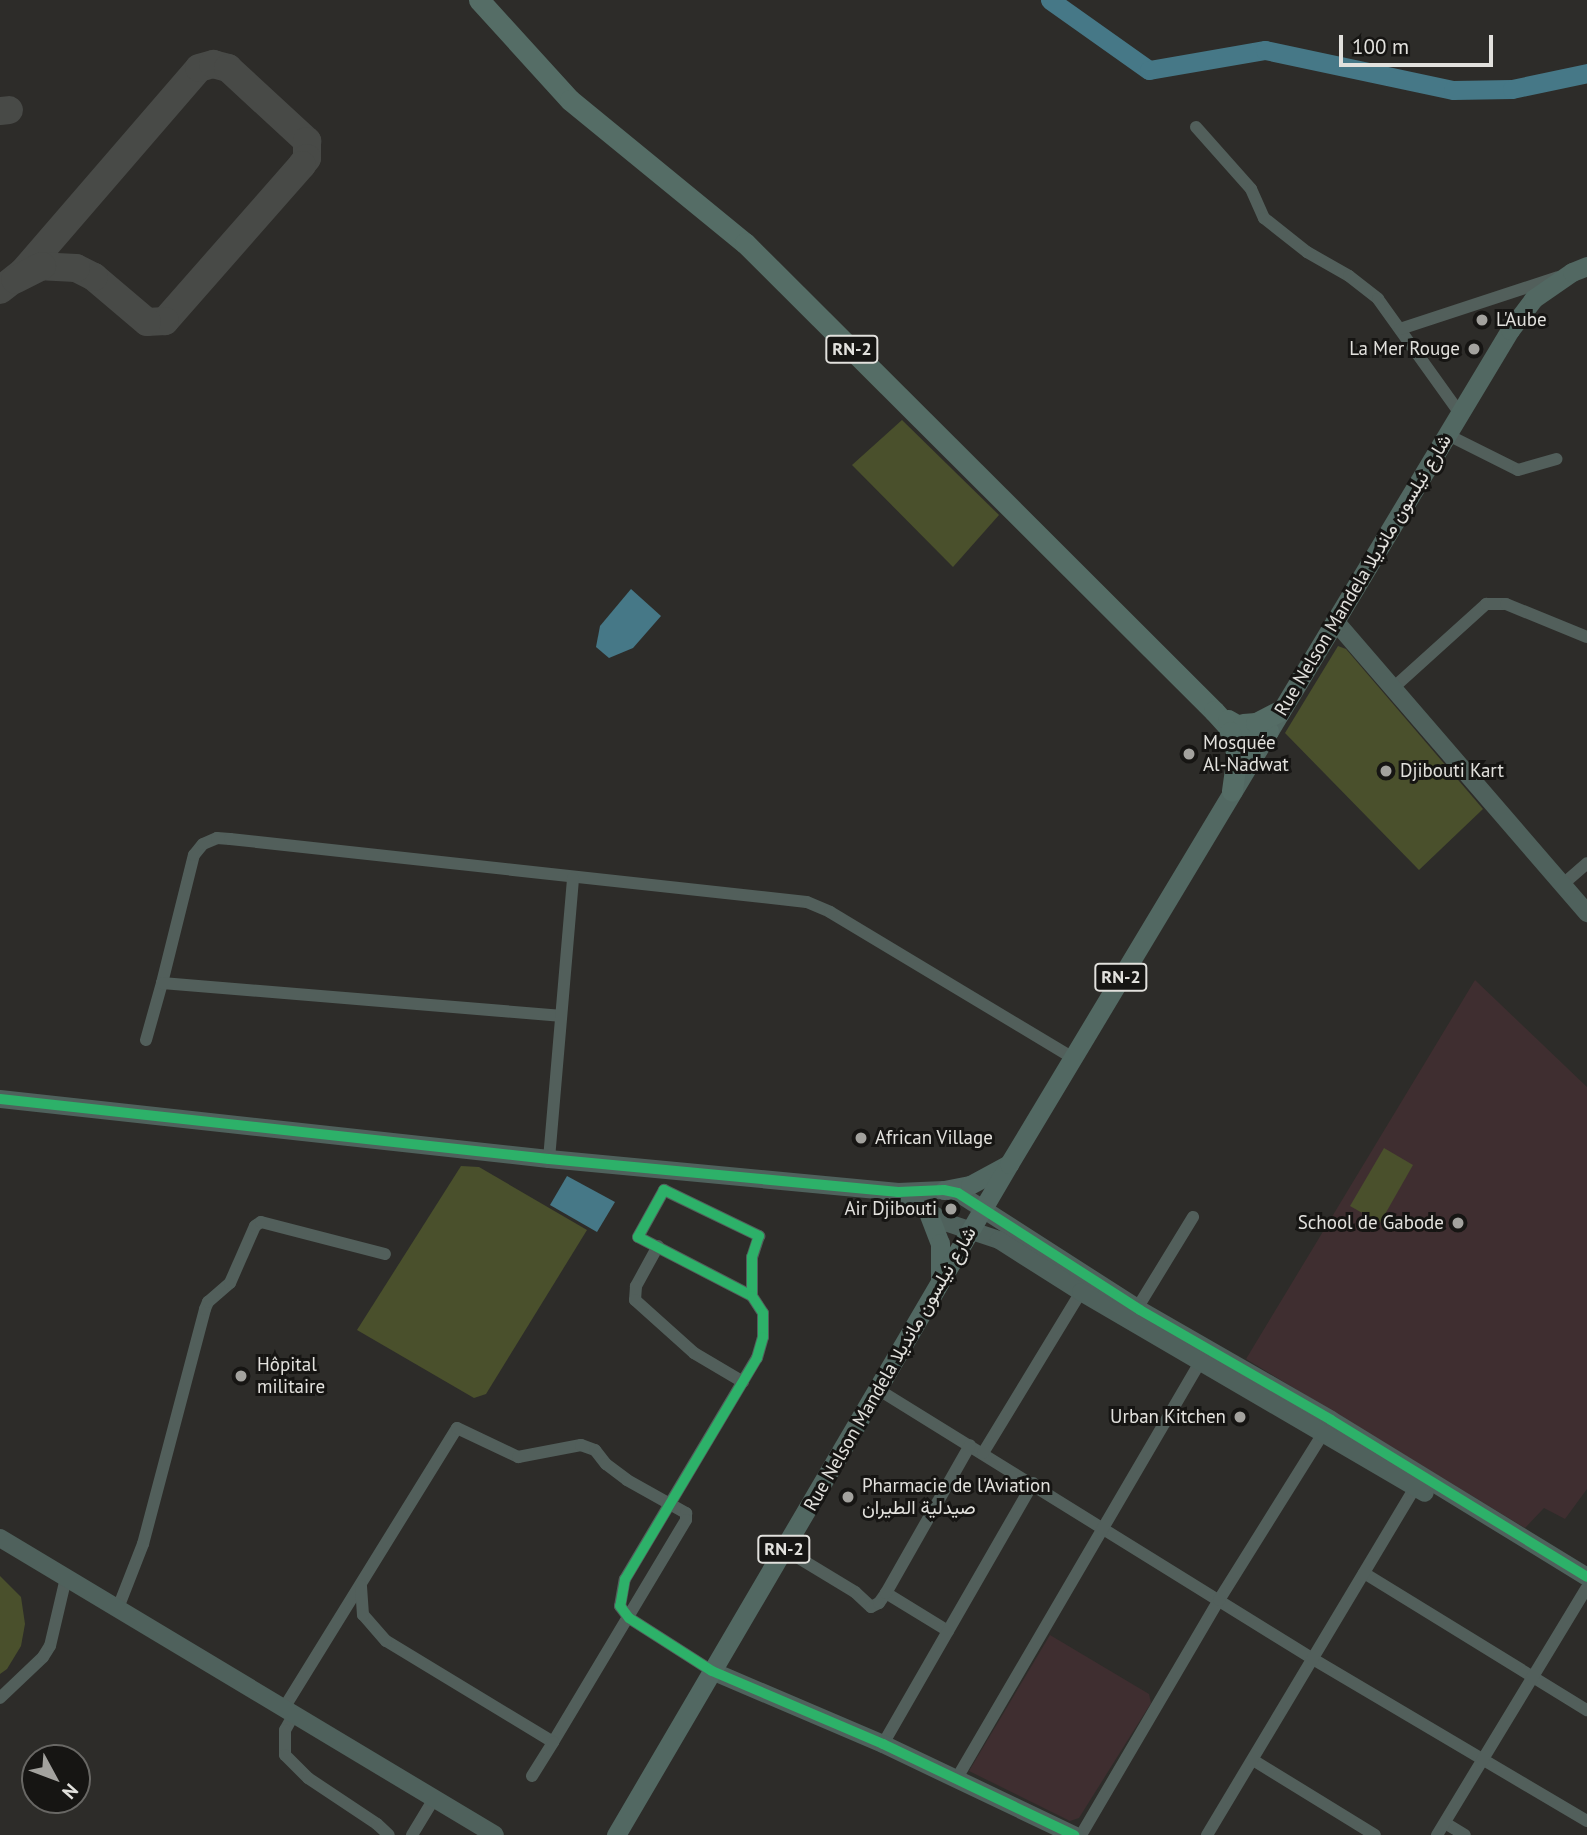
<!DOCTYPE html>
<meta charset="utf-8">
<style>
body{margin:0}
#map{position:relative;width:1587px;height:1835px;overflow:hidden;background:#2d2c29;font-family:"PT Sans",Vazirmatn,sans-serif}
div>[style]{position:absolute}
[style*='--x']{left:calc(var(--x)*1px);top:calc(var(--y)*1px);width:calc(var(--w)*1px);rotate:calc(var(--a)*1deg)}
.education>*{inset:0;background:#3f2e30}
.green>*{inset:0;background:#4a502c}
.water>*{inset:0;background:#467887}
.river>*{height:19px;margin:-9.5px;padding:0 9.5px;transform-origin:9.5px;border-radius:9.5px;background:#467887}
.taxiway>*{height:28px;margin:-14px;padding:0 14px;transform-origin:14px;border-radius:14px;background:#484a47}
.street>*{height:12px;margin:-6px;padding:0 6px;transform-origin:6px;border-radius:6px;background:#525f5b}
.secondary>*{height:18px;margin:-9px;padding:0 9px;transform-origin:9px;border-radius:9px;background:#4f615c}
.primary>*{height:19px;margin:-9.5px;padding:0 9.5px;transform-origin:9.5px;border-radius:9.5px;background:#526862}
.highway>*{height:21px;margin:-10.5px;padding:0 10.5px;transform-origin:10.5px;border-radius:10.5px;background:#556d66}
.cycleway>*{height:10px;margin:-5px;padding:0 5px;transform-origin:5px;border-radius:5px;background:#2db169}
.dots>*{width:19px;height:19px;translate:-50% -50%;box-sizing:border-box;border:4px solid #161513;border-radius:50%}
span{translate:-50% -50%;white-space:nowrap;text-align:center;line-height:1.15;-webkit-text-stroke:6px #161513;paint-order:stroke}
.shield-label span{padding:2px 5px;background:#161513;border:2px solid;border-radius:5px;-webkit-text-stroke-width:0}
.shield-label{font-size:18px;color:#e2e1dd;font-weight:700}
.poi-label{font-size:19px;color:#e2e1dd}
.left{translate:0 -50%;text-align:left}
.right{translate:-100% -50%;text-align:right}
.street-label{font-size:19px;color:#e2e1dd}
.north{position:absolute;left:21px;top:1744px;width:70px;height:70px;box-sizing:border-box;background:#161513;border:2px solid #686764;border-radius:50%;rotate:131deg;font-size:19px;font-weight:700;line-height:28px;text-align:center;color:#e2e1dd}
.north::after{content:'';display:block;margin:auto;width:24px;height:32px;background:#a3a29e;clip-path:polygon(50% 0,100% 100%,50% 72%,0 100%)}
.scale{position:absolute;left:1339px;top:35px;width:154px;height:32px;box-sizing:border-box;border:4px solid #e2e1dd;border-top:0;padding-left:9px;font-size:21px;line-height:24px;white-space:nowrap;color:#e2e1dd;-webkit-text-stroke:5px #161513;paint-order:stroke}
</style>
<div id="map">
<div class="education">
<i style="clip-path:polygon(1475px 980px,1587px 1087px,1587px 1489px,1565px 1519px,1544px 1508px,1525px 1528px,1246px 1359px)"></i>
<i style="clip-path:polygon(1050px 1635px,1149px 1694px,1151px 1703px,1079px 1818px,1070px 1821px,969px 1771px)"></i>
</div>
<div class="green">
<i style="clip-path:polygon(902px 420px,999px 515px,953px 567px,852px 465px)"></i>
<i style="clip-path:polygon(1338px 646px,1346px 649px,1483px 809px,1419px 870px,1285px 733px)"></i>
<i style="clip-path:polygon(1384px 1148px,1413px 1165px,1380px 1223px,1350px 1206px)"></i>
<i style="clip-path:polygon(461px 1166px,479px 1167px,587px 1230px,486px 1394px,474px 1398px,357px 1330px)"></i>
<i style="clip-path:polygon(0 1576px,21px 1597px,25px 1624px,21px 1646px,7px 1669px,0 1674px)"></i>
</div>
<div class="water">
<i style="clip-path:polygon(631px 589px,661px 616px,633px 648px,609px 658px,596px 647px,600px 626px)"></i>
<i style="clip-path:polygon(567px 1176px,615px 1202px,597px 1232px,550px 1205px)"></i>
</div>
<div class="river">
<i style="--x:1050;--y:0;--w:121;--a:35.3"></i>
<i style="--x:1149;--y:70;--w:118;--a:-9.8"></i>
<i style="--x:1265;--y:50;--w:192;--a:12"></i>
<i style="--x:1453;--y:90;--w:59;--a:-1"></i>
<i style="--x:1512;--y:89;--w:77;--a:-12"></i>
</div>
<div class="taxiway">
<i style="--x:0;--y:111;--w:9;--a:-6"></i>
<i style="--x:0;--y:290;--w:29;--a:-38"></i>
<i style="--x:23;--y:272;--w:269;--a:-49.2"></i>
<i style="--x:199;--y:68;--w:15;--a:-16"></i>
<i style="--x:213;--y:64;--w:16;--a:15"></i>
<i style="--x:228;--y:68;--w:108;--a:42.7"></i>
<i style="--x:307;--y:141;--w:17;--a:90"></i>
<i style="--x:307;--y:158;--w:9;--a:126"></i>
<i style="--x:302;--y:165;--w:208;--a:131.3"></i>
<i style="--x:165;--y:321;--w:18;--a:177"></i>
<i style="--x:147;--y:322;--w:70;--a:-139.7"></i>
<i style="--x:94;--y:277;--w:20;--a:-153"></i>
<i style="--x:76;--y:268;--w:34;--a:-177"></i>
<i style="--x:42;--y:266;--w:30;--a:153"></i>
</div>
<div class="street">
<i style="--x:1196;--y:127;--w:83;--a:48.4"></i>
<i style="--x:1251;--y:189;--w:32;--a:66"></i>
<i style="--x:1264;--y:218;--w:55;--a:38.3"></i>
<i style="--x:1307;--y:252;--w:48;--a:29.7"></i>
<i style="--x:1349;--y:276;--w:37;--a:38"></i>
<i style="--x:1378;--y:299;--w:143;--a:54.4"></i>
<i style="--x:1400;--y:329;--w:166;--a:-18.2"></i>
<i style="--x:1448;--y:435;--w:78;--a:26.6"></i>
<i style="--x:1518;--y:470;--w:40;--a:-16"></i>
<i style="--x:1392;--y:689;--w:127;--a:-42.1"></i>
<i style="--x:1486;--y:604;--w:20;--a:0"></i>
<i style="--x:1506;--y:604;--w:87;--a:22.2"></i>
<i style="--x:1562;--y:885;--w:33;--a:-41"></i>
<i style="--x:162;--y:983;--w:132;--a:-76"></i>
<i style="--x:194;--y:855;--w:14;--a:-51"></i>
<i style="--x:203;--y:844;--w:15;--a:-23"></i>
<i style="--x:217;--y:838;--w:13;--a:4"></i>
<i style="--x:230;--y:839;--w:580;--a:6.23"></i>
<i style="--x:807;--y:902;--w:25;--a:23"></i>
<i style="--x:830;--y:912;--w:283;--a:31"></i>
<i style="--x:146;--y:1040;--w:59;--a:-74.3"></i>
<i style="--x:162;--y:983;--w:399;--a:4.7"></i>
<i style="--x:549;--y:1159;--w:282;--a:-85.1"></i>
<i style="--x:658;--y:1246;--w:46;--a:118.8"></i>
<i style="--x:636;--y:1286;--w:14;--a:94"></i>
<i style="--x:635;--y:1300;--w:79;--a:41.9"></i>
<i style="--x:694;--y:1353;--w:57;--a:30.6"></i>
<i style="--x:1133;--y:1315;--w:115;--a:-58.5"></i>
<i style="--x:879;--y:1390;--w:511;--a:31.79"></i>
<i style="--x:1313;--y:1659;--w:318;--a:30.6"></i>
<i style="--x:983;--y:1453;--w:188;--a:-58.7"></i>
<i style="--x:784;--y:1549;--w:83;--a:31.2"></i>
<i style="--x:855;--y:1592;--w:22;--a:43"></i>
<i style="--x:871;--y:1607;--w:9;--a:-27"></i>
<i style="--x:879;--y:1603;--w:12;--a:-55"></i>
<i style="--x:1364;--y:1573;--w:262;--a:31.6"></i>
<i style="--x:118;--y:1608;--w:69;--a:-68.7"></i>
<i style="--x:143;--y:1544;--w:243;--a:-75.2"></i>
<i style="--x:205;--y:1309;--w:8;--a:-67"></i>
<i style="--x:208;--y:1302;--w:29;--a:-41"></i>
<i style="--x:230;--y:1283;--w:62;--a:-66.3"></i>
<i style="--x:255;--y:1226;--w:7;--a:-34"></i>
<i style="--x:261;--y:1222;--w:128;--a:14.5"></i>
<i style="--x:948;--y:1631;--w:73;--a:-148.5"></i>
<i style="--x:886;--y:1593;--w:170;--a:-60.4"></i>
<i style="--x:712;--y:1671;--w:98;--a:-147.4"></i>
<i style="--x:629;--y:1618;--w:15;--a:-127"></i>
<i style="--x:620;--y:1606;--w:27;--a:-80"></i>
<i style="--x:625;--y:1579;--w:257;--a:-59.2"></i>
<i style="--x:757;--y:1358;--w:22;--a:-74"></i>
<i style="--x:763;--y:1337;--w:24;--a:-90"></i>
<i style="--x:763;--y:1313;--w:20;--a:-123"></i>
<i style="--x:752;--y:1296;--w:128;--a:-152.6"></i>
<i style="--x:638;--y:1237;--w:54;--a:-61"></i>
<i style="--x:664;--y:1190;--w:106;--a:25.8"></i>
<i style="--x:759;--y:1236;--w:22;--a:108"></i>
<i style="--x:752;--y:1257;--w:39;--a:90"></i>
<i style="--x:0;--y:1698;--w:59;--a:-43.6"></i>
<i style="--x:43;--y:1657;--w:13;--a:-58"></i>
<i style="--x:50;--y:1646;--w:70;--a:-76.8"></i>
<i style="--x:284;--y:1708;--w:329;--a:-58.3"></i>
<i style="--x:457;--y:1428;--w:68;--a:25.4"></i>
<i style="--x:518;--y:1457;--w:64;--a:-10.8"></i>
<i style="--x:581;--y:1445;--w:15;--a:20"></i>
<i style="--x:595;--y:1450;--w:18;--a:52"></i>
<i style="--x:606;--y:1464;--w:26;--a:37"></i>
<i style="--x:627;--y:1480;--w:68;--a:29.2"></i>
<i style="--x:686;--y:1513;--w:7;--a:90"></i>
<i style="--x:686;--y:1520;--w:259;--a:120.9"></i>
<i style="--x:553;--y:1742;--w:195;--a:-148.8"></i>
<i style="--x:386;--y:1641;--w:35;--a:-131"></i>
<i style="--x:363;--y:1615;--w:29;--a:-94"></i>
<i style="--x:294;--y:1714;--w:18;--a:119"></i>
<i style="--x:285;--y:1730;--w:25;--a:90"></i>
<i style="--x:285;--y:1755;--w:33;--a:45"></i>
<i style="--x:308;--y:1778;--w:83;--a:33.7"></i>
<i style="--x:377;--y:1824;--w:16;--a:43"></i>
<i style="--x:883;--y:1744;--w:301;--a:-60.1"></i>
<i style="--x:1253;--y:1760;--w:143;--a:31.6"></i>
<i style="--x:532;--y:1776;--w:40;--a:-58"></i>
<i style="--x:957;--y:1778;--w:488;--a:-59.7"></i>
<i style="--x:1445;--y:1823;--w:23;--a:31"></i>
<i style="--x:412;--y:1835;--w:44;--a:-58.8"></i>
<i style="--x:1081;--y:1835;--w:273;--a:-59.6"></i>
<i style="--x:1219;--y:1600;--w:204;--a:-58"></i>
<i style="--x:1207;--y:1835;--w:413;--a:-59.1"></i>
<i style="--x:1437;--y:1835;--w:288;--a:-58.8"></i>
</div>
<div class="secondary">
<i style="--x:1335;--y:621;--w:386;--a:49.2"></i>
<i style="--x:0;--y:1099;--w:552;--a:6.24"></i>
<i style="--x:549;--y:1159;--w:351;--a:5.4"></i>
<i style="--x:898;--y:1192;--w:46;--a:-2.5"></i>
<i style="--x:944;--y:1190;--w:14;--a:12"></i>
<i style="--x:958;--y:1193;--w:216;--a:32.7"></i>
<i style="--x:1140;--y:1310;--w:220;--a:29.9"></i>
<i style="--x:1331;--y:1420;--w:300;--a:31.5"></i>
<i style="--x:898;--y:1192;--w:56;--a:32.6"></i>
<i style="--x:945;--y:1222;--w:57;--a:18.4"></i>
<i style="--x:999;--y:1240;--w:97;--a:32.4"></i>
<i style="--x:1081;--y:1292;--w:398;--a:30.3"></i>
<i style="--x:0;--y:1538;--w:577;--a:30.96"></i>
<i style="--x:712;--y:1671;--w:186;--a:23.1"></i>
<i style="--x:883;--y:1744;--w:212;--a:25.5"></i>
</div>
<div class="primary">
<i style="--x:944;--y:1190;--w:26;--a:-11"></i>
<i style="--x:970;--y:1185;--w:44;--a:-28.3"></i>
<i style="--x:929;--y:1215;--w:30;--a:69"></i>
<i style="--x:940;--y:1243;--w:38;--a:90"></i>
<i style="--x:616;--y:1835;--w:778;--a:-59.64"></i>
<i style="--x:1009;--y:1164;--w:973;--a:-59.01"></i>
<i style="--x:1510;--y:330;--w:39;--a:-53"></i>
<i style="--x:1533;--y:299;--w:47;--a:-34.7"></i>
<i style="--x:1572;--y:272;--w:16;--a:-22"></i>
</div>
<div class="highway">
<i style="--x:479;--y:0;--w:135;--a:47.7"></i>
<i style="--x:570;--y:100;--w:226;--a:39.3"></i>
<i style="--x:745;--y:243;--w:663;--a:44.94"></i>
<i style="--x:1214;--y:711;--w:58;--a:47.8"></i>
<i style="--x:1228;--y:720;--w:20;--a:30"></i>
<i style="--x:1245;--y:730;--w:23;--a:2"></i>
<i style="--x:1243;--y:724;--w:13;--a:-4"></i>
<i style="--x:1256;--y:723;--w:27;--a:-27"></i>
<i style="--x:1230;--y:732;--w:24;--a:73"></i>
<i style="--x:1237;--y:755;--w:36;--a:98"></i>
</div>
<div class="cycleway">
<i style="--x:0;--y:1099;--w:552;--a:6.24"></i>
<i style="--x:549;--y:1159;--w:351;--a:5.4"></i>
<i style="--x:898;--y:1192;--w:46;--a:-2.5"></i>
<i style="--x:944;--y:1190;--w:14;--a:12"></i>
<i style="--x:958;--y:1193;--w:216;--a:32.7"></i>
<i style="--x:1140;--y:1310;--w:220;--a:29.9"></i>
<i style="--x:1331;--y:1420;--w:300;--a:31.5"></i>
<i style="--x:752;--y:1296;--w:39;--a:-90"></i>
<i style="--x:752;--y:1257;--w:22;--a:-72"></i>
<i style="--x:759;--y:1236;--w:106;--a:-154.2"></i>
<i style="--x:664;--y:1190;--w:54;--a:119"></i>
<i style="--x:638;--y:1237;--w:128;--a:27.4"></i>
<i style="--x:752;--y:1296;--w:20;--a:57"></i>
<i style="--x:763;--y:1313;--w:24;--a:90"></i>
<i style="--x:763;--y:1337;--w:22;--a:106"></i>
<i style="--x:757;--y:1358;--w:257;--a:120.8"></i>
<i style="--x:625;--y:1579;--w:27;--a:100"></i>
<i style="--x:620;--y:1606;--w:15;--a:53"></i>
<i style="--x:629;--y:1618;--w:98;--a:32.6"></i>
<i style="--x:712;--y:1671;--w:186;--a:23.1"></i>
<i style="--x:883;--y:1744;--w:212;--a:25.5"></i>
</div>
<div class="dots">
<i style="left:1482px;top:320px;background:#a3a29e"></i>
<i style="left:1474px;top:349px;background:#a3a29e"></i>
<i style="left:1189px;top:754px;background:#a3a29e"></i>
<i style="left:1386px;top:771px;background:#a3a29e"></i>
<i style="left:861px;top:1138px;background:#a3a29e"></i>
<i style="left:951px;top:1209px;background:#a3a29e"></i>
<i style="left:1458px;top:1223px;background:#a3a29e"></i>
<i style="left:241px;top:1376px;background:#a3a29e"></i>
<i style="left:1240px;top:1417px;background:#a3a29e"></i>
<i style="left:848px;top:1497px;background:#a3a29e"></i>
</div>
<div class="shield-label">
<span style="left:852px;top:349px">RN-2</span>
<span style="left:1121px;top:977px">RN-2</span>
<span style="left:784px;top:1549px">RN-2</span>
</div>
<div class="poi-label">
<span class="left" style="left:1496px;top:320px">L'Aube</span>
<span class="right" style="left:1460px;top:349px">La Mer Rouge</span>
<span class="left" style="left:1203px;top:754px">Mosquée<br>Al-Nadwat</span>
<span class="left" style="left:1400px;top:771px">Djibouti Kart</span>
<span class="left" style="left:875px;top:1138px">African Village</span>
<span class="right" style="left:937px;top:1209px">Air Djibouti</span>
<span class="right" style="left:1444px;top:1223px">School de Gabode</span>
<span class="left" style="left:257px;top:1376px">Hôpital<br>militaire</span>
<span class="right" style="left:1226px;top:1417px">Urban Kitchen</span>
<span class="left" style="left:862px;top:1497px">Pharmacie de l'Aviation<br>صيدلية الطيران</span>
</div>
<div class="street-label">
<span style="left:1363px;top:575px;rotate:-59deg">Rue Nelson Mandela شارع نيلسون مانديلا</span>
<span style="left:890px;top:1369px;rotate:-60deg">Rue Nelson Mandela شارع نيلسون مانديلا</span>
</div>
<div class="north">N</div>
<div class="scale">100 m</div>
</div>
